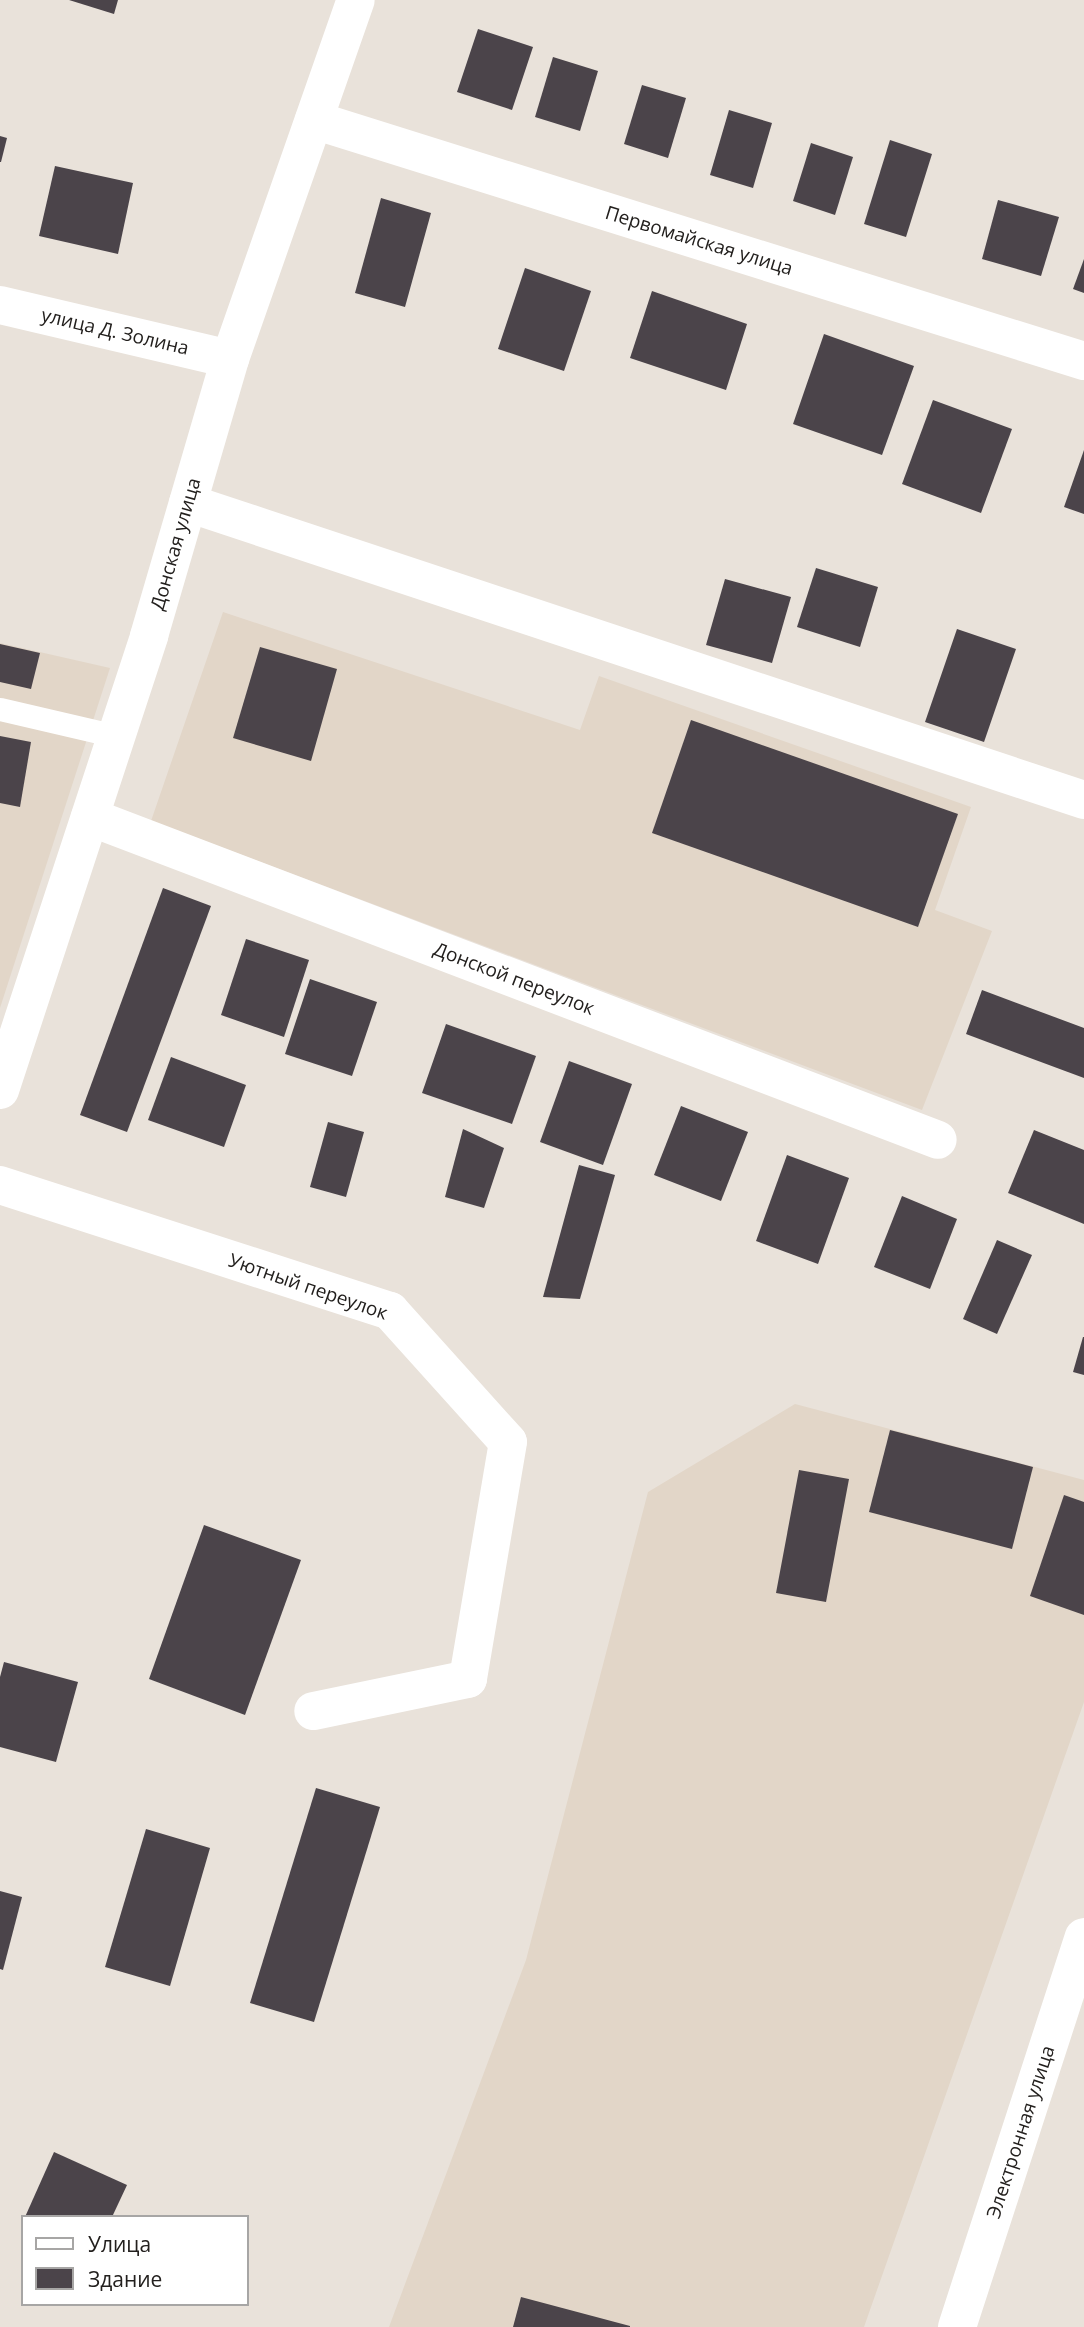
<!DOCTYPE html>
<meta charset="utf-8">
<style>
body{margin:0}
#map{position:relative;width:1084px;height:2327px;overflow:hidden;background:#e9e2da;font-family:"Open Sans",sans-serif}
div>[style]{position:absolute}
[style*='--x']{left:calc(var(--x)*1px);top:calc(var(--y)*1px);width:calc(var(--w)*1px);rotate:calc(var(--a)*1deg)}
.built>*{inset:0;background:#e2d6c8}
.building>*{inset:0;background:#4b444a}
.service>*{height:23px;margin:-11.5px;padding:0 11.5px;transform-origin:11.5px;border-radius:11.5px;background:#fff}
.minor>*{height:38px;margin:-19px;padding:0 19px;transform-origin:19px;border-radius:19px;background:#fff}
.tertiary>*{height:38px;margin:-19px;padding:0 19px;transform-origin:19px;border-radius:19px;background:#fff}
span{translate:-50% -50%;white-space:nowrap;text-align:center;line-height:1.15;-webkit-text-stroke:7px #fff;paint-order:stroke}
.street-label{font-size:19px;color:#23201e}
.legend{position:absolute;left:21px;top:2215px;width:228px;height:91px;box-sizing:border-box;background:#fff;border:2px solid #a7a6a5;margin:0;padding:9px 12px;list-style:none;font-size:21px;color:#23201e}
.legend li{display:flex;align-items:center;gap:14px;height:35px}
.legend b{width:35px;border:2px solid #a7a6a5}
</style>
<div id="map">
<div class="built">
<i style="clip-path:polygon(223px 612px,580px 730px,599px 676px,971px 807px,935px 910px,992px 931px,922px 1110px,151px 821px)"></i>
<i style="clip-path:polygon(0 643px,110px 668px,0 1008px)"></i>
<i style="clip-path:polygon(795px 1404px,1084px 1480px,1084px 1702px,864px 2327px,389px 2327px,526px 1960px,648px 1492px)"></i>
</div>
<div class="building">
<i style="clip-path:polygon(69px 0,118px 0,114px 14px)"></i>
<i style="clip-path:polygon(478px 29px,533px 47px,512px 110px,457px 92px)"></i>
<i style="clip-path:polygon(553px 57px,598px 71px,580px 131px,535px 117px)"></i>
<i style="clip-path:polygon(642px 85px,686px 98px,668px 158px,624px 144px)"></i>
<i style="clip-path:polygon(729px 110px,772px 123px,753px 188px,710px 175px)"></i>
<i style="clip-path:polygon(0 136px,7px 138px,1px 162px,0 162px)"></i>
<i style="clip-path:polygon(890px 140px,932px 154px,906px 237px,864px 224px)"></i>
<i style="clip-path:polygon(811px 143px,853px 157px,835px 215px,793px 201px)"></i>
<i style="clip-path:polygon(55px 166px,133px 183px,118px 254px,39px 236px)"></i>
<i style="clip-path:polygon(381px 198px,431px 213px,405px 307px,355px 293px)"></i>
<i style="clip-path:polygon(998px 200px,1059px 217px,1041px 276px,982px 259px)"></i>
<i style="clip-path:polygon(1084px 259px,1084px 293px,1073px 289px)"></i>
<i style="clip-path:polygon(525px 268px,591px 291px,564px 371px,498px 349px)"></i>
<i style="clip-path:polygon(652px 291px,747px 324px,726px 390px,630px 358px)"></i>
<i style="clip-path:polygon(824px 334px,914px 366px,882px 455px,793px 424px)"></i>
<i style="clip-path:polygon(933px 400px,1012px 429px,981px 513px,902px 484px)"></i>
<i style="clip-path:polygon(1084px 450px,1084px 514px,1064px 507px)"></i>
<i style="clip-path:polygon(816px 568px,878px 587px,860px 647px,797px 627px)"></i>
<i style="clip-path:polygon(725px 579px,791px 597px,772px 663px,706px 645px)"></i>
<i style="clip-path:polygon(957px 629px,1016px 649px,984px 742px,925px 722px)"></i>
<i style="clip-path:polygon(0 644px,40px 653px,31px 689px,0 682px)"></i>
<i style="clip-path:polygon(260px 647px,337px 669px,311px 761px,233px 738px)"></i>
<i style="clip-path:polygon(691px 720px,958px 814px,918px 927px,652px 833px)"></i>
<i style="clip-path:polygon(0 736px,31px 742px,20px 807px,0 803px)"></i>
<i style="clip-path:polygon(163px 888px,211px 906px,127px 1132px,80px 1115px)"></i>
<i style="clip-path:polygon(246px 939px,309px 960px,284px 1037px,221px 1015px)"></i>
<i style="clip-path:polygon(310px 979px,377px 1002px,352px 1076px,285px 1054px)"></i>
<i style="clip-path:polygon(982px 990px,1084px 1028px,1084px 1078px,966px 1034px)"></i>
<i style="clip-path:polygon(446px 1024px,536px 1056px,512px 1124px,422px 1093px)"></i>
<i style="clip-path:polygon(171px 1057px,246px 1085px,224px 1147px,148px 1120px)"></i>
<i style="clip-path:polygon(569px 1061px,632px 1084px,603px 1165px,540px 1142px)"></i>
<i style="clip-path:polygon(681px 1106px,748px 1132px,721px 1201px,654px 1175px)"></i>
<i style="clip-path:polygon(328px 1122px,364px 1132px,346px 1197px,310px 1187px)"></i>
<i style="clip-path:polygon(463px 1129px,504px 1148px,484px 1208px,445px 1197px)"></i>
<i style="clip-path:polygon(1034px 1130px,1084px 1150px,1084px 1224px,1008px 1193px)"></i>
<i style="clip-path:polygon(787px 1155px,849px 1178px,818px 1264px,756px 1241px)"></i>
<i style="clip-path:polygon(579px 1165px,615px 1175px,580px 1299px,543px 1297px)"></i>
<i style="clip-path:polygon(902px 1196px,957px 1219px,930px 1289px,874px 1267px)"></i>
<i style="clip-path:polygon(997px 1240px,1032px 1255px,997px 1334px,963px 1319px)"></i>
<i style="clip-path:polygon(1083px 1337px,1084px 1337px,1084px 1375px,1073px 1372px)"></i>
<i style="clip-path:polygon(890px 1430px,1033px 1467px,1012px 1549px,869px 1512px)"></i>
<i style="clip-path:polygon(799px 1470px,849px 1479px,826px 1602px,776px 1593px)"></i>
<i style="clip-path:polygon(1064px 1495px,1084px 1502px,1084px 1615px,1030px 1596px)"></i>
<i style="clip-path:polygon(204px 1525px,301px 1560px,245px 1715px,149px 1679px)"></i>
<i style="clip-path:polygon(4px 1662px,78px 1682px,56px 1762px,0 1747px,0 1677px)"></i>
<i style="clip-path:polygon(316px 1788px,380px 1807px,314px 2022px,250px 2003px)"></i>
<i style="clip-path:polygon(146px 1829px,210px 1848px,170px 1986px,105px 1967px)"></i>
<i style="clip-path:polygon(0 1891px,22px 1897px,3px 1970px,0 1969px)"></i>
<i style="clip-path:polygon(54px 2152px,127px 2185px,112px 2217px,25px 2217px)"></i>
<i style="clip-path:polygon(521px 2297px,630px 2326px,630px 2327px,513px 2327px)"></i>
</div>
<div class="service">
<i style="--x:0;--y:709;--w:119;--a:13.1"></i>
</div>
<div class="minor">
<i style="--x:314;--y:120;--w:807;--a:17.38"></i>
<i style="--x:0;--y:305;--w:236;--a:13.2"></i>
<i style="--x:188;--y:503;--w:944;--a:18.34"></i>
<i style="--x:90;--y:817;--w:907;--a:20.85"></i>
<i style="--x:0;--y:1185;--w:410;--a:17.9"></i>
<i style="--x:390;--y:1311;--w:176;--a:48"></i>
<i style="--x:508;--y:1442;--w:240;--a:99.6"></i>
<i style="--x:468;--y:1679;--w:158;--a:168.3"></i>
<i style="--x:957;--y:2327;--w:410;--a:-72"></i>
</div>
<div class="tertiary">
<i style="--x:0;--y:1090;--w:478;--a:-71.8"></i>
<i style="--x:149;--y:636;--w:289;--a:-73.7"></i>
<i style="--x:230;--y:359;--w:380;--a:-70.7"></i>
</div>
<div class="street-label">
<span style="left:699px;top:241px;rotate:17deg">Первомайская улица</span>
<span style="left:115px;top:332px;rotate:13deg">улица Д. Золина</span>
<span style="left:176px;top:544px;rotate:-74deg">Донская улица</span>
<span style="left:514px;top:979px;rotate:21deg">Донской переулок</span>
<span style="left:308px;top:1287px;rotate:19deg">Уютный переулок</span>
<span style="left:1021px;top:2132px;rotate:-72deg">Электронная улица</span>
</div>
<ul class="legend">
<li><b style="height:9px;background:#fff"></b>Улица</li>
<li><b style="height:19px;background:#4b444a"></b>Здание</li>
</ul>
</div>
